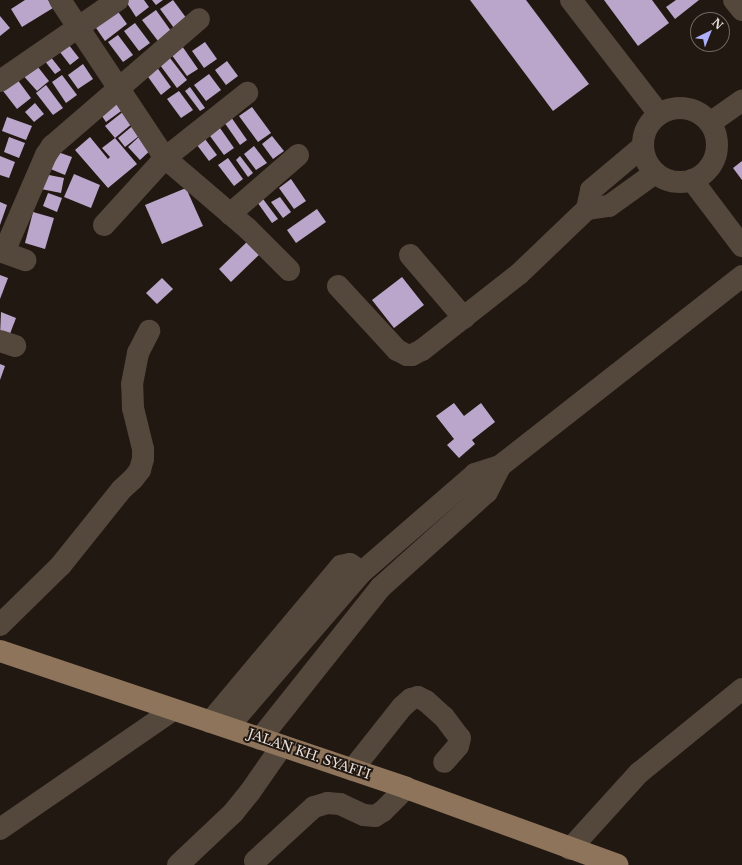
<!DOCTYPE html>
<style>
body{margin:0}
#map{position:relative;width:742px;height:865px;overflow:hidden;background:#221812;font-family:"Libre Baskerville",serif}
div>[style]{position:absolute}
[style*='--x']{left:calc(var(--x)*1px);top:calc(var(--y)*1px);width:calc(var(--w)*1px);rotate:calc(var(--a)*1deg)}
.building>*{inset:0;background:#baa6ca}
.minor>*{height:22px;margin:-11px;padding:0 11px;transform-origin:11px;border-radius:11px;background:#54473c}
.minor>.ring{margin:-11px;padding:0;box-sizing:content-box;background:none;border:22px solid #54473c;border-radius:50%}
.major>*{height:22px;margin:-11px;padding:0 11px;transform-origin:11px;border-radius:11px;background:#8d745b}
span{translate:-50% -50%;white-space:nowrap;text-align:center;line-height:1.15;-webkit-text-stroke:4px #221812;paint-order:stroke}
.street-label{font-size:13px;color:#e8e0dc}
.north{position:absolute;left:690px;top:12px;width:40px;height:40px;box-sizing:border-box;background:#221812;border:1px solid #716863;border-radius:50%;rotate:43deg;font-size:11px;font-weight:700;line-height:16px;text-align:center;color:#e8e0dc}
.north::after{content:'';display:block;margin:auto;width:14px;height:18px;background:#acaffb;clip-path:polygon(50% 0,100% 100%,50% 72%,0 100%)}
</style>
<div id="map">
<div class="building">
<i style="clip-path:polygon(25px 0,48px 0,53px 8px,22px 27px,11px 9px)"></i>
<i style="clip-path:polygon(125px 0,144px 0,149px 7px,136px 17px)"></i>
<i style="clip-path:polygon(152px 0,163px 0,156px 5px)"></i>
<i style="clip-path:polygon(173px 0,187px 19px,174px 28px,160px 9px)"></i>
<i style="clip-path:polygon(470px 0,526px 0,589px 84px,553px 111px)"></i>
<i style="clip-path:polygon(604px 0,652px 0,669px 23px,638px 46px)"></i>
<i style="clip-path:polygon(676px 0,699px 0,675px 19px,666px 7px)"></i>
<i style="clip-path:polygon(114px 6px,127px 24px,105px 41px,92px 22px)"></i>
<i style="clip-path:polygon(156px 10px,171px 31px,158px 41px,142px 20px)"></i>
<i style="clip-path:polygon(0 16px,10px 28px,0 36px)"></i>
<i style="clip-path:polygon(135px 23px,150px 43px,139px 51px,124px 31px)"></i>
<i style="clip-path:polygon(118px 35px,133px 55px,123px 62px,108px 42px)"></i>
<i style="clip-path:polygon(65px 40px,79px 58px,70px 65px,56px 47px)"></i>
<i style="clip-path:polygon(205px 42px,217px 59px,204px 68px,192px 51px)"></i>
<i style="clip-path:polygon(182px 46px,198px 69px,187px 76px,171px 54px)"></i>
<i style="clip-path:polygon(50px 56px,61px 70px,55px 74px,44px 60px)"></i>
<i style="clip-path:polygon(170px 58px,187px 80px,177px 88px,160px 65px)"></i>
<i style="clip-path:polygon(227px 61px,238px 76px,226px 85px,215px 70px)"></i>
<i style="clip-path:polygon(34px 62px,49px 81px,37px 91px,21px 73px)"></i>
<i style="clip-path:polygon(83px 64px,93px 79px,78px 89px,68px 75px)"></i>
<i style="clip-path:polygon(156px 66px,171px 87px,161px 95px,146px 74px)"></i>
<i style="clip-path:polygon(209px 74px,221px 90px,206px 101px,194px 85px)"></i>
<i style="clip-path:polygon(14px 75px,31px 98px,17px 109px,0 87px)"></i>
<i style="clip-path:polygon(62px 75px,77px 95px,66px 103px,52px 82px)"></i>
<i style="clip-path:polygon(46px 85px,63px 108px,53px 115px,36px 93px)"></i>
<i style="clip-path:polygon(190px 87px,205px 108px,200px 111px,185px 91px)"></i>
<i style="clip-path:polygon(179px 91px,193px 110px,181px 118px,167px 99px)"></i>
<i style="clip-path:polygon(115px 96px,124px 109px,106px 122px,97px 109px)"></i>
<i style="clip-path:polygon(35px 103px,44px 114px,34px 122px,25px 112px)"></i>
<i style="clip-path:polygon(252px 107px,271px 133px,258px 142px,239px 116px)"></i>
<i style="clip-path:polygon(124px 111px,133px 123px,115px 138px,105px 126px)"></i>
<i style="clip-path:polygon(7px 117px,32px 126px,26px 140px,2px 131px)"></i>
<i style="clip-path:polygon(231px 117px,247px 140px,240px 145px,224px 122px)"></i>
<i style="clip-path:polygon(136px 123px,144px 132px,125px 147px,118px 138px)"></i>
<i style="clip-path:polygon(220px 128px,234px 148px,224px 155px,210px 136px)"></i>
<i style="clip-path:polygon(142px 134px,154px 147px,140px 160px,128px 147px)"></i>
<i style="clip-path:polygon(272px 136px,284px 151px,273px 159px,262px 144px)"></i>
<i style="clip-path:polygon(9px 137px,25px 143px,19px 158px,4px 152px)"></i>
<i style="clip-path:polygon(90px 137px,108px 159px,110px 157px,102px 148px,115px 138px,137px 164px,108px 188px,75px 150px)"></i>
<i style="clip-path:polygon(205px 139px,217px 155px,209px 161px,197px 145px)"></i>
<i style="clip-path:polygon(254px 146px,267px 163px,256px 170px,244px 154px)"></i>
<i style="clip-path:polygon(55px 151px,72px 157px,65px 175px,48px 168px)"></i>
<i style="clip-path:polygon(0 156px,15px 162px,9px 178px,0 175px)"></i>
<i style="clip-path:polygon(240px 156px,253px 173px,248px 177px,236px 160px)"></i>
<i style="clip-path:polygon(228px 158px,243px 179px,234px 186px,218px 165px)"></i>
<i style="clip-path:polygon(742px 161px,742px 180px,733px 168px)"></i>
<i style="clip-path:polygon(44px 174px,64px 178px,61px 193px,41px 189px)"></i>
<i style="clip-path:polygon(74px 174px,100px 185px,91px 208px,64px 197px)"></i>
<i style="clip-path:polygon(291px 179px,306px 201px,294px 209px,279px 188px)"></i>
<i style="clip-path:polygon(186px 188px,203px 226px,162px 244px,145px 205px)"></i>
<i style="clip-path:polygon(48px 193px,62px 198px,57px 212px,43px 206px)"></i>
<i style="clip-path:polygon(260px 195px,278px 219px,272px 223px,255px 199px)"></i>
<i style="clip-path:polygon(280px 197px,291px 212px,283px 218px,271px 202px)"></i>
<i style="clip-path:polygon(0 202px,7px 205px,0 225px)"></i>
<i style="clip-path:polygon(317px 209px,326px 222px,296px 243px,287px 230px)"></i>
<i style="clip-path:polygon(33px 212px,54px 218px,45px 249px,25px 243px)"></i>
<i style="clip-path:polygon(252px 237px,264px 250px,231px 282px,219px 269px)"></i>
<i style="clip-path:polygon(0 275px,8px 278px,0 299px)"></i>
<i style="clip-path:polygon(402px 277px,424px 305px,394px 328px,372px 300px)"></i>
<i style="clip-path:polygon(162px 278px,173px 289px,157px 304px,146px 293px)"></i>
<i style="clip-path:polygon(1px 312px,16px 318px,8px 339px,0 336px)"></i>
<i style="clip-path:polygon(0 364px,5px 366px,0 380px)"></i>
<i style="clip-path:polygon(454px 403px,464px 416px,481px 403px,495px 422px,472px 440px,475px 444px,459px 458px,447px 445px,454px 439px,436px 416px)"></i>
</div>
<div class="minor">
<i style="--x:60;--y:0;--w:190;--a:56.4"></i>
<i style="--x:165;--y:158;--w:109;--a:40.5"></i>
<i style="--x:248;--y:229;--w:58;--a:45"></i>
<i style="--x:571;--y:0;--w:144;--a:52.3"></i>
<i style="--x:734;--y:0;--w:13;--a:51"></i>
<i style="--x:0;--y:81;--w:143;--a:-34.5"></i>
<i class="ring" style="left:643px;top:108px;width:52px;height:52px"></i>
<i style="--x:710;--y:123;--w:39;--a:-35"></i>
<i style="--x:692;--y:180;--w:83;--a:52.9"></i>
<i style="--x:587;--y:209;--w:19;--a:-78"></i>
<i style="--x:591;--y:190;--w:67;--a:-40.1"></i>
<i style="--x:230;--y:214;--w:90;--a:-40.9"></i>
<i style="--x:104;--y:225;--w:91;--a:-47.7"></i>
<i style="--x:165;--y:158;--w:105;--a:-38.4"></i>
<i style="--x:0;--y:251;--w:27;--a:20"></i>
<i style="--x:4;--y:252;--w:106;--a:-66.6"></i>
<i style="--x:46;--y:155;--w:11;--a:-56"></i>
<i style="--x:52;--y:146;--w:194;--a:-40.8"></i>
<i style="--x:410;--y:255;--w:83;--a:49.4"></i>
<i style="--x:338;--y:286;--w:87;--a:47.3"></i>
<i style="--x:397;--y:350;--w:11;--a:27"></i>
<i style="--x:407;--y:355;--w:5;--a:0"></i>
<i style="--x:412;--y:355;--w:11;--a:-27"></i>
<i style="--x:422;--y:350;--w:123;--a:-38.1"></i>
<i style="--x:519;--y:274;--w:94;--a:-43.7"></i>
<i style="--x:587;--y:209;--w:22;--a:-8"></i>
<i style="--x:609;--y:206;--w:57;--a:-35.7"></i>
<i style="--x:0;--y:341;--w:16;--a:18"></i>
<i style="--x:0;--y:625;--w:86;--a:-44.5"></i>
<i style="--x:61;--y:565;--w:96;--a:-51.3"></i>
<i style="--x:121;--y:490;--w:16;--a:-43"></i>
<i style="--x:133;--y:479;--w:11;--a:-52"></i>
<i style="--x:140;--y:470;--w:11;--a:-75"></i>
<i style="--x:143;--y:459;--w:10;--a:-90"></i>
<i style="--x:143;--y:449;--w:42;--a:-103.7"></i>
<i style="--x:133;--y:408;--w:24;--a:-92"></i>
<i style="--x:132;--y:384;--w:32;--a:-79"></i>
<i style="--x:138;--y:353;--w:25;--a:-63"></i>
<i style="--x:210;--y:722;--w:204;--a:-50"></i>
<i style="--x:341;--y:566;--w:9;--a:-13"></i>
<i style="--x:350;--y:564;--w:14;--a:34"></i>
<i style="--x:228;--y:727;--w:205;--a:-49.2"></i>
<i style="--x:362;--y:572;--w:150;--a:-40.9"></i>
<i style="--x:475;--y:474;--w:26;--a:-18"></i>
<i style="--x:500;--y:466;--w:308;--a:-38.1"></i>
<i style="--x:260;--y:739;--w:194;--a:-51.5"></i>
<i style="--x:381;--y:587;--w:142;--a:-41.9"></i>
<i style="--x:487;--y:492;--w:29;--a:-63"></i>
<i style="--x:352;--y:770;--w:80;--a:-51.6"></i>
<i style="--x:402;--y:707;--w:12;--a:-42"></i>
<i style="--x:411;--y:699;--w:7;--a:-16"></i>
<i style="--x:418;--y:697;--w:9;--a:27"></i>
<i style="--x:426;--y:701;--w:24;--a:42"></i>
<i style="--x:444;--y:717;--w:26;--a:53"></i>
<i style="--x:460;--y:738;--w:8;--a:104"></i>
<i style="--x:458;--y:746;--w:21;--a:131"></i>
<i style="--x:0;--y:829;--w:210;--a:-34.5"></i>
<i style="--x:570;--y:849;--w:103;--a:-47.8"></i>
<i style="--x:639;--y:773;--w:133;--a:-39.2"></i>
<i style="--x:255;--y:861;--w:80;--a:-42.5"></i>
<i style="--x:314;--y:807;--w:14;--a:-17"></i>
<i style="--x:327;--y:803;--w:13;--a:4"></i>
<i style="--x:340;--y:804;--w:26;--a:25"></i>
<i style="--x:364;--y:815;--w:11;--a:5"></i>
<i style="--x:375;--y:816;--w:9;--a:-32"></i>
<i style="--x:383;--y:811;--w:33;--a:-45"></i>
<i style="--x:178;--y:865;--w:76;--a:-43.4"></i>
<i style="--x:233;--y:813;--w:27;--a:-51"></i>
<i style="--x:250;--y:792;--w:56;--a:-55.2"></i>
</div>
<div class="major">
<i style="--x:0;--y:651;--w:428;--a:18.6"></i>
<i style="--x:406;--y:788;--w:225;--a:20"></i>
</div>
<div class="street-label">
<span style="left:309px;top:755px;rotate:19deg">JALAN KH. SYAFI'I</span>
</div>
<div class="north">N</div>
</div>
